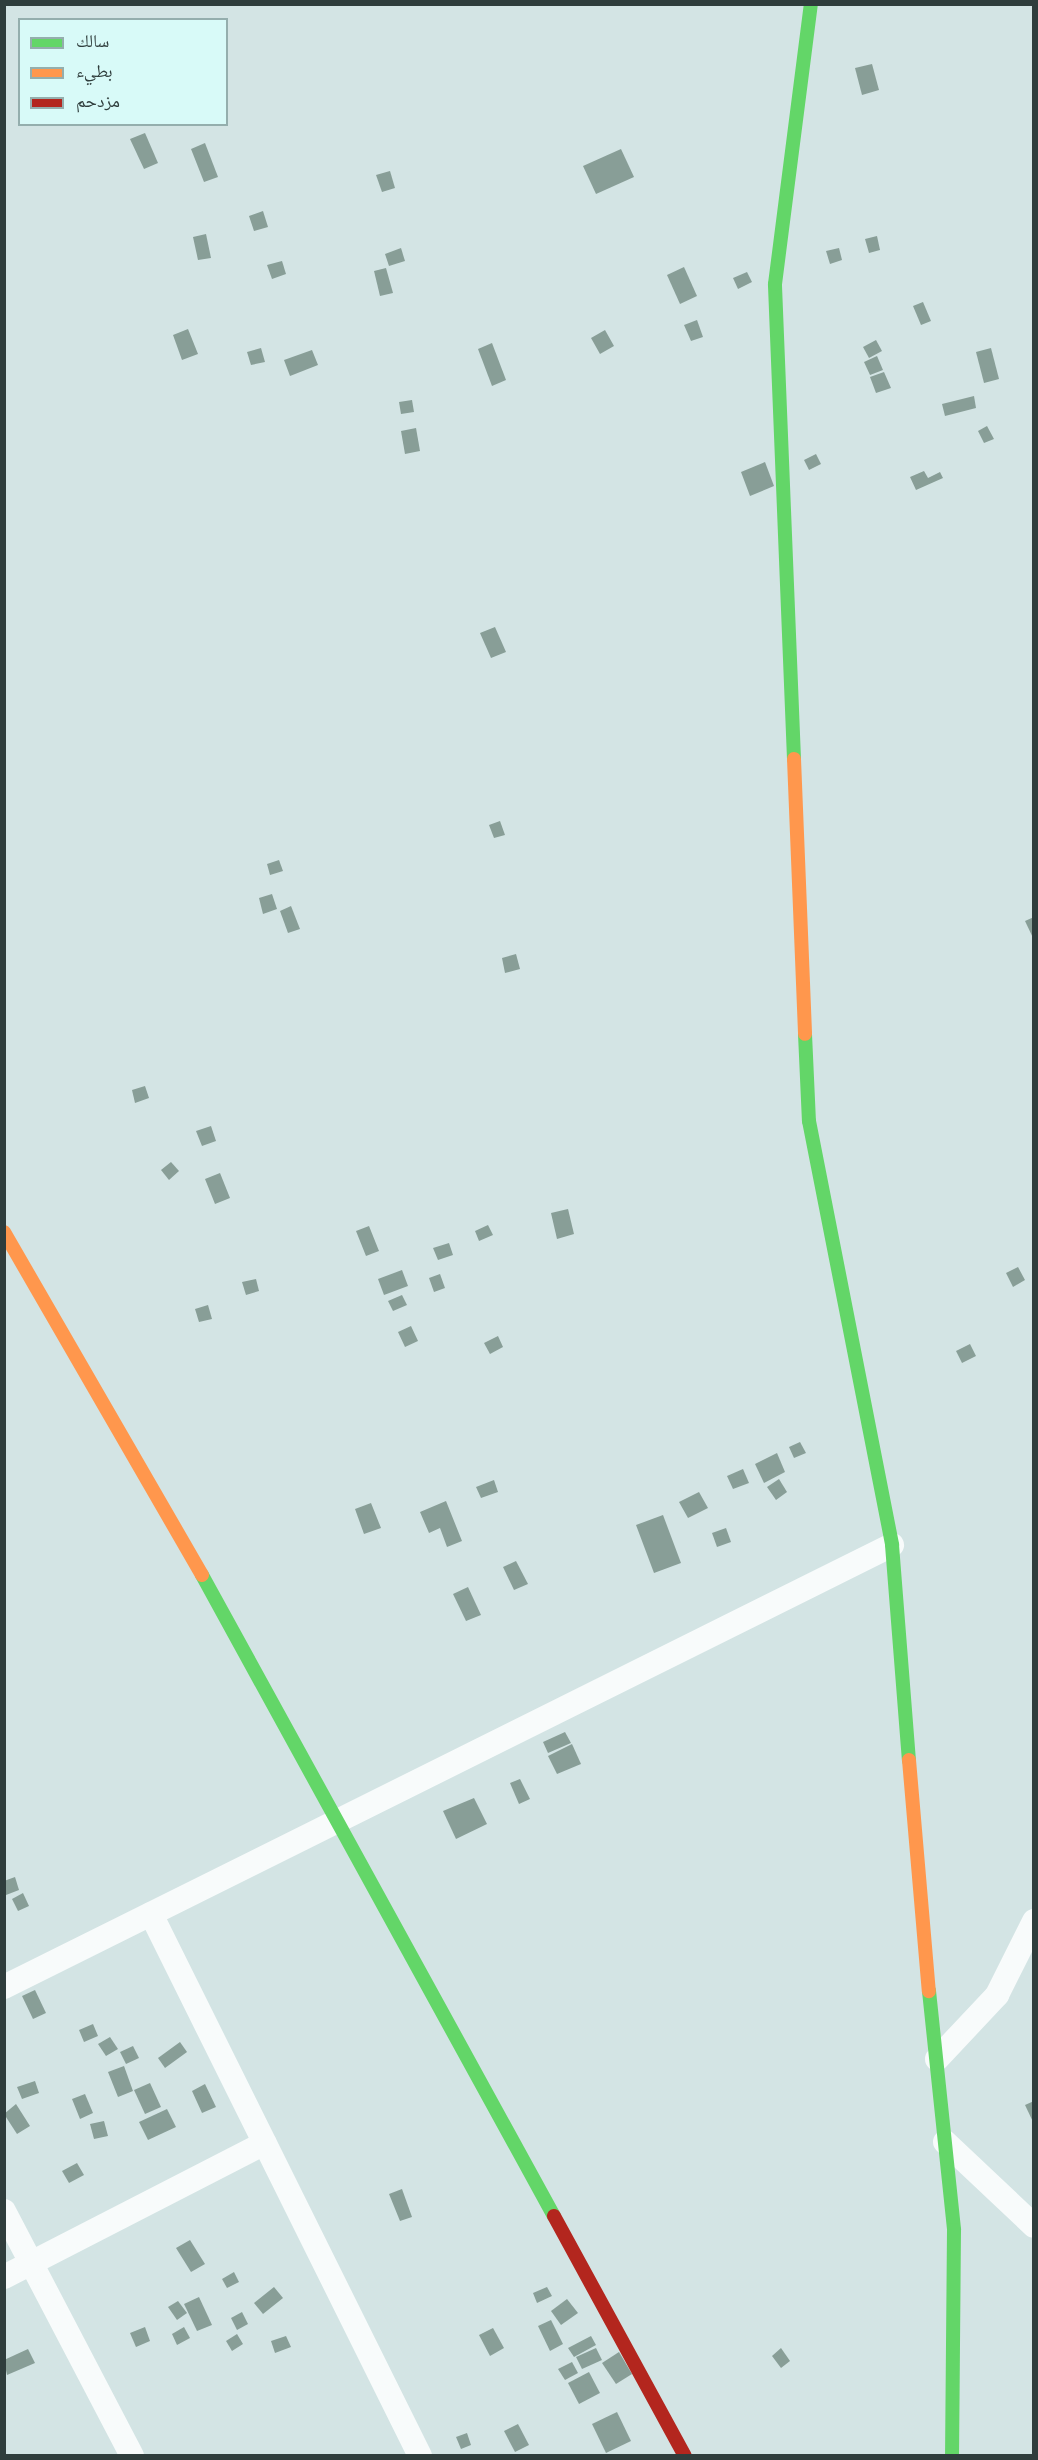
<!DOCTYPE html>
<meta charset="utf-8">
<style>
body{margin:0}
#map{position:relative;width:1038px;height:2460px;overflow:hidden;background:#d3e4e4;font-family:"Varela Round","Noto Naskh Arabic",sans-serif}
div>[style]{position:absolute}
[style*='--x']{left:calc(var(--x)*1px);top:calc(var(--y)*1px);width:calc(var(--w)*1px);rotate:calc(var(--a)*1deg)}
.building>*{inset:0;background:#889e97}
.street>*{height:24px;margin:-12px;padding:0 12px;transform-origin:12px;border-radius:12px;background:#f8fbfb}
.fast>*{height:14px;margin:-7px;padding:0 7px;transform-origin:7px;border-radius:7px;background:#63d668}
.slow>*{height:14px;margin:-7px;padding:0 7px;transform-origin:7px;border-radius:7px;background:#ff974d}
.jam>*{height:14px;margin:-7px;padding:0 7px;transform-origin:7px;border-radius:7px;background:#b3261e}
span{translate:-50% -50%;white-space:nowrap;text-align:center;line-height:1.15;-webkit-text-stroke:6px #d8faf8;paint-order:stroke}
.frame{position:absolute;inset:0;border:6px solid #2f3d3c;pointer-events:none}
.legend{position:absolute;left:18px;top:18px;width:210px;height:108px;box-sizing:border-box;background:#d8faf8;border:2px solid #94aead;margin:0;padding:8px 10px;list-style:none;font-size:18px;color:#2f3d3c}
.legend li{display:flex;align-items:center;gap:12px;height:30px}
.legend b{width:30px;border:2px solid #94aead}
</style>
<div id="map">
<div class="building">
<i style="clip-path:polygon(872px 64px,879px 90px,862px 95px,855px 68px)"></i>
<i style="clip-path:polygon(145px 133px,158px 163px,144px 169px,130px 139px)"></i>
<i style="clip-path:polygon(205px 143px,218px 177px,204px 182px,191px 149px)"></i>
<i style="clip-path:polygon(621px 149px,634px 177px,596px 194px,583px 166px)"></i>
<i style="clip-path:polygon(390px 171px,395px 188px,382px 192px,376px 175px)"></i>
<i style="clip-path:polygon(263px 211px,268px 227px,254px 231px,249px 216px)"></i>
<i style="clip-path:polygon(206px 234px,211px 258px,198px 260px,193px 237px)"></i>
<i style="clip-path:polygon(877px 236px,880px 250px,869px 253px,865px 239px)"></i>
<i style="clip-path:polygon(401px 248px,405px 261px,389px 266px,385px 254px)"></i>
<i style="clip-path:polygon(839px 248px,842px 260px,830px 264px,826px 251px)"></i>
<i style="clip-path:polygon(282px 261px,286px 274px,272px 279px,267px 265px)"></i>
<i style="clip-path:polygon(684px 267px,697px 296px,680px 304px,667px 275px)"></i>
<i style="clip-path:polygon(386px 268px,393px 293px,380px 296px,374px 271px)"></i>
<i style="clip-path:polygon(747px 272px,752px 282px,738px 289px,733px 278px)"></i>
<i style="clip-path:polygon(923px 302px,931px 321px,921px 325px,913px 306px)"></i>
<i style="clip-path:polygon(697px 320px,703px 337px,691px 341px,684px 325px)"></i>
<i style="clip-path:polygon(188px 329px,198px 354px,182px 360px,173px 335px)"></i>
<i style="clip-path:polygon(605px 330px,614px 346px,600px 354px,591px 338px)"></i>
<i style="clip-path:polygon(876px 340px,882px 351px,869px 358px,863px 347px)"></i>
<i style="clip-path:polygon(492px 343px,506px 380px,492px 386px,478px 349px)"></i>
<i style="clip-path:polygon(261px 348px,265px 362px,251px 365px,247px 352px)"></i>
<i style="clip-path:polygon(991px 348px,999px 379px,984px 383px,976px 352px)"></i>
<i style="clip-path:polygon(312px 350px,318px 365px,290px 376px,284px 360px)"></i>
<i style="clip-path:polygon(877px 356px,883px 370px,870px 375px,864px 362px)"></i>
<i style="clip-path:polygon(884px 372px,891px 388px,876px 393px,870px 377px)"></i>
<i style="clip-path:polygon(974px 396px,976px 408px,945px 416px,942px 404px)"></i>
<i style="clip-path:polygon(412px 400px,414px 412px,401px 414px,399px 402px)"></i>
<i style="clip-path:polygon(987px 426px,994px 439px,984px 443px,978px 431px)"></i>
<i style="clip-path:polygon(416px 428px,420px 451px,405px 454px,401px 431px)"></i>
<i style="clip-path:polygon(816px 454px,821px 464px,809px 470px,804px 460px)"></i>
<i style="clip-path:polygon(765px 462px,774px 486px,750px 496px,741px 472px)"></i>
<i style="clip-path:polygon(924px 471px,928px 478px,940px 472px,943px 478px,916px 490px,910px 477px)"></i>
<i style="clip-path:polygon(495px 627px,506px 652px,491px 658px,480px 633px)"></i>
<i style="clip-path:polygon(500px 821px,505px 835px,494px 838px,489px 825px)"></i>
<i style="clip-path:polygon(279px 860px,283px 871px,270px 875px,267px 864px)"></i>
<i style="clip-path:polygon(272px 894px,277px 909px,263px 914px,259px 898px)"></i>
<i style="clip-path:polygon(291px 906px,300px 929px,288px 933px,280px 911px)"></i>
<i style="clip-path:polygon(1034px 917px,1034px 940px,1025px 921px)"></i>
<i style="clip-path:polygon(516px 954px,520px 969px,505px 973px,502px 958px)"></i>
<i style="clip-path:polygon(145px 1086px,149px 1098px,135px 1103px,132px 1090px)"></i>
<i style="clip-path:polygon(211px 1126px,216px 1141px,202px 1146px,196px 1131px)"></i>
<i style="clip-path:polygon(171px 1162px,179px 1171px,169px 1180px,161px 1170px)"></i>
<i style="clip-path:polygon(220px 1173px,230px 1198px,215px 1204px,205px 1179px)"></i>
<i style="clip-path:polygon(568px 1209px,574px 1234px,557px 1239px,551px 1213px)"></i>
<i style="clip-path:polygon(488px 1225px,493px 1235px,479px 1241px,475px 1231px)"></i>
<i style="clip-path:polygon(369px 1226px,379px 1251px,366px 1256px,356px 1231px)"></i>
<i style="clip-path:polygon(449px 1243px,453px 1255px,438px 1260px,433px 1248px)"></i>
<i style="clip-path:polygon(1018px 1267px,1025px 1280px,1013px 1287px,1006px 1273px)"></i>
<i style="clip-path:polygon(402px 1270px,408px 1286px,384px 1295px,378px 1279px)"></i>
<i style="clip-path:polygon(440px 1274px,445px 1288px,434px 1292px,429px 1278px)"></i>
<i style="clip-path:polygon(256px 1279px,259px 1291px,246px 1295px,242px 1282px)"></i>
<i style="clip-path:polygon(402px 1295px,407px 1305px,393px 1311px,388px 1301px)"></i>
<i style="clip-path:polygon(208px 1305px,212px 1319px,199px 1322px,195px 1309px)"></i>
<i style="clip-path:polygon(411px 1326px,418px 1341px,405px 1347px,398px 1332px)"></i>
<i style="clip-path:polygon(498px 1336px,503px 1347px,490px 1354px,484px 1343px)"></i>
<i style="clip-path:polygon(970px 1344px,976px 1356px,962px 1363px,956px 1351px)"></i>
<i style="clip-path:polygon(800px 1442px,806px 1453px,794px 1458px,789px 1447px)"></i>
<i style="clip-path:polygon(777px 1453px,785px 1472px,764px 1483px,755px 1464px)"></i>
<i style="clip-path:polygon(743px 1469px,749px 1483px,733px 1489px,727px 1476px)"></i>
<i style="clip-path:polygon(779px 1479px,787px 1492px,776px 1500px,767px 1487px)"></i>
<i style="clip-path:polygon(494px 1480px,498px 1492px,481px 1498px,476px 1487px)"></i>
<i style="clip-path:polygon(699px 1492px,708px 1508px,688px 1518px,679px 1502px)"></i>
<i style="clip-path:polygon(446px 1501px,462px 1541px,447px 1547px,440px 1528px,429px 1533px,420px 1512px)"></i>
<i style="clip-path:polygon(371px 1503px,381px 1528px,364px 1534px,355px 1509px)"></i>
<i style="clip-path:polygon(663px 1515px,681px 1563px,654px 1573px,636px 1525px)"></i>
<i style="clip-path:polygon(726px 1528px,731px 1542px,717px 1547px,712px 1533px)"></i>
<i style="clip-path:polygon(516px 1561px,528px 1584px,514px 1590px,503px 1567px)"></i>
<i style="clip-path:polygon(468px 1587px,481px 1615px,466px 1621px,453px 1594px)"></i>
<i style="clip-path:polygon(565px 1732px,571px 1743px,548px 1753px,543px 1742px)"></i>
<i style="clip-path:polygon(572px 1744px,581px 1764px,557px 1774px,548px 1756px)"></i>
<i style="clip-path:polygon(520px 1779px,530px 1799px,519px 1804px,510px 1783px)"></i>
<i style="clip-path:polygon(474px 1798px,487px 1824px,456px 1839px,443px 1811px)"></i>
<i style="clip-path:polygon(15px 1877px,19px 1890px,6px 1895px,4px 1881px)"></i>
<i style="clip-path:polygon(23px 1893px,29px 1906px,18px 1911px,12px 1899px)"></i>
<i style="clip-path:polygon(35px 1990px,46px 2013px,33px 2019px,22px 1996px)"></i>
<i style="clip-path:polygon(93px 2024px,98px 2036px,84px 2042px,79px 2030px)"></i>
<i style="clip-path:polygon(110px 2037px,118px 2049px,106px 2056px,98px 2044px)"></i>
<i style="clip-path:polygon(180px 2042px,187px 2052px,165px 2068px,158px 2058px)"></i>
<i style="clip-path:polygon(133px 2046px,139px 2058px,126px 2064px,120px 2052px)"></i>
<i style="clip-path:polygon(124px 2066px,133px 2091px,118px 2097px,108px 2072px)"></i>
<i style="clip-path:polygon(35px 2081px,39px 2093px,22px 2099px,17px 2087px)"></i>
<i style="clip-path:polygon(150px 2083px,161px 2107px,145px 2114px,134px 2090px)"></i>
<i style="clip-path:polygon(205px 2084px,216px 2107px,202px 2113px,192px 2091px)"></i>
<i style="clip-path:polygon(85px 2094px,93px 2113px,80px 2119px,72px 2099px)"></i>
<i style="clip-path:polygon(1034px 2101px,1034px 2124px,1025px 2105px)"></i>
<i style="clip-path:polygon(16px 2104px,30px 2126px,17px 2134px,4px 2114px)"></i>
<i style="clip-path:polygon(167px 2109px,176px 2127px,148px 2140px,139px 2122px)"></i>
<i style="clip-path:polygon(104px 2121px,108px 2136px,94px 2139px,90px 2124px)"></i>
<i style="clip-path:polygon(77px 2163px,84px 2175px,69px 2183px,62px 2171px)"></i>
<i style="clip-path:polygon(402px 2189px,412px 2217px,400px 2221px,389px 2194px)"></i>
<i style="clip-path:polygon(190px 2240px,205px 2264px,191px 2272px,176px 2248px)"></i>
<i style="clip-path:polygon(234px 2272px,239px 2282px,227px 2288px,222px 2279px)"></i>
<i style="clip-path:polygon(274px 2287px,283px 2298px,263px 2314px,254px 2303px)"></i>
<i style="clip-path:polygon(547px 2287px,552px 2296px,537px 2303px,533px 2293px)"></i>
<i style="clip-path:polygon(199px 2297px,212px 2325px,197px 2331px,184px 2304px)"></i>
<i style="clip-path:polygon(567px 2299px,578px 2313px,561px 2325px,551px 2311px)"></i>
<i style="clip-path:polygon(178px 2301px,187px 2313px,177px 2320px,168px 2307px)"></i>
<i style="clip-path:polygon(242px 2312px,248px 2324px,237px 2330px,231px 2318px)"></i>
<i style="clip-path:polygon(551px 2320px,563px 2344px,550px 2351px,538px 2326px)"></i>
<i style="clip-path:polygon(145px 2327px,150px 2341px,136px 2347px,130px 2333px)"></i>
<i style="clip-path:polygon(184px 2327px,190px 2338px,177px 2345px,172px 2334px)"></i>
<i style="clip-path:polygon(493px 2328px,504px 2348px,490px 2356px,479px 2335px)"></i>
<i style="clip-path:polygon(237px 2334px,243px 2344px,232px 2351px,226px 2341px)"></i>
<i style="clip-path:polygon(286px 2336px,291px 2347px,275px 2353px,271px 2341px)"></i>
<i style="clip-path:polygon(591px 2336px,596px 2345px,574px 2357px,568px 2348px)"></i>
<i style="clip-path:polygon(596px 2348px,602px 2360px,582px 2369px,576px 2357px)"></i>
<i style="clip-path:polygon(781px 2348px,790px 2361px,781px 2368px,772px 2356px)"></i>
<i style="clip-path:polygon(28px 2349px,35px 2363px,7px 2375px,4px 2360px)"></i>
<i style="clip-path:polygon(619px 2352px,632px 2374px,616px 2384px,602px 2363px)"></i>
<i style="clip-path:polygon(572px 2362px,578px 2373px,565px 2380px,558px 2369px)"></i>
<i style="clip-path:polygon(589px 2372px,600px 2393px,579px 2404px,568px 2383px)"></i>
<i style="clip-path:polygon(617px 2412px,631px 2441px,606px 2453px,592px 2424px)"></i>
<i style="clip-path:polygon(518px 2424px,529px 2445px,515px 2452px,504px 2431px)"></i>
<i style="clip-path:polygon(467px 2433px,471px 2445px,461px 2449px,456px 2437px)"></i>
</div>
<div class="street">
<i style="--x:151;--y:1914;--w:605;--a:63.6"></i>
<i style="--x:4;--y:1987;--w:992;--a:-26.46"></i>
<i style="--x:937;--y:2059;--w:88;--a:-46.8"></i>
<i style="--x:997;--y:1995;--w:83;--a:-63.4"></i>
<i style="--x:945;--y:2142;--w:122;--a:43.3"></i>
<i style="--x:4;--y:2211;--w:276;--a:62.4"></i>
<i style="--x:4;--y:2277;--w:293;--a:-27.2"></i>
</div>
<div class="fast">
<i style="--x:794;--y:759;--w:475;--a:-92.3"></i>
<i style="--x:775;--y:284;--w:282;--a:-82.7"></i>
<i style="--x:805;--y:1034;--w:87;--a:87.4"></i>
<i style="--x:809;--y:1121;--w:432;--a:78.9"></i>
<i style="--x:892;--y:1545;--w:216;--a:85.5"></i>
<i style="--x:202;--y:1575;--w:731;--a:61.23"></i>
<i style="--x:929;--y:1991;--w:240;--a:84"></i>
<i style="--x:954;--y:2230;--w:226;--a:90.5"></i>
</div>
<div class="slow">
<i style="--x:794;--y:759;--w:275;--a:87.7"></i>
<i style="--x:4;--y:1232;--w:396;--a:60"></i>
<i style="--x:909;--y:1760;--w:232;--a:85.1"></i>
</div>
<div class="jam">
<i style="--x:554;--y:2216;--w:273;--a:61.4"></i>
</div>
<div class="frame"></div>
<ul class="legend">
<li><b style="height:8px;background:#63d668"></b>سالك</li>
<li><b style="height:8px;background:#ff974d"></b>بطيء</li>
<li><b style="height:8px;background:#b3261e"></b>مزدحم</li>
</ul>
</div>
